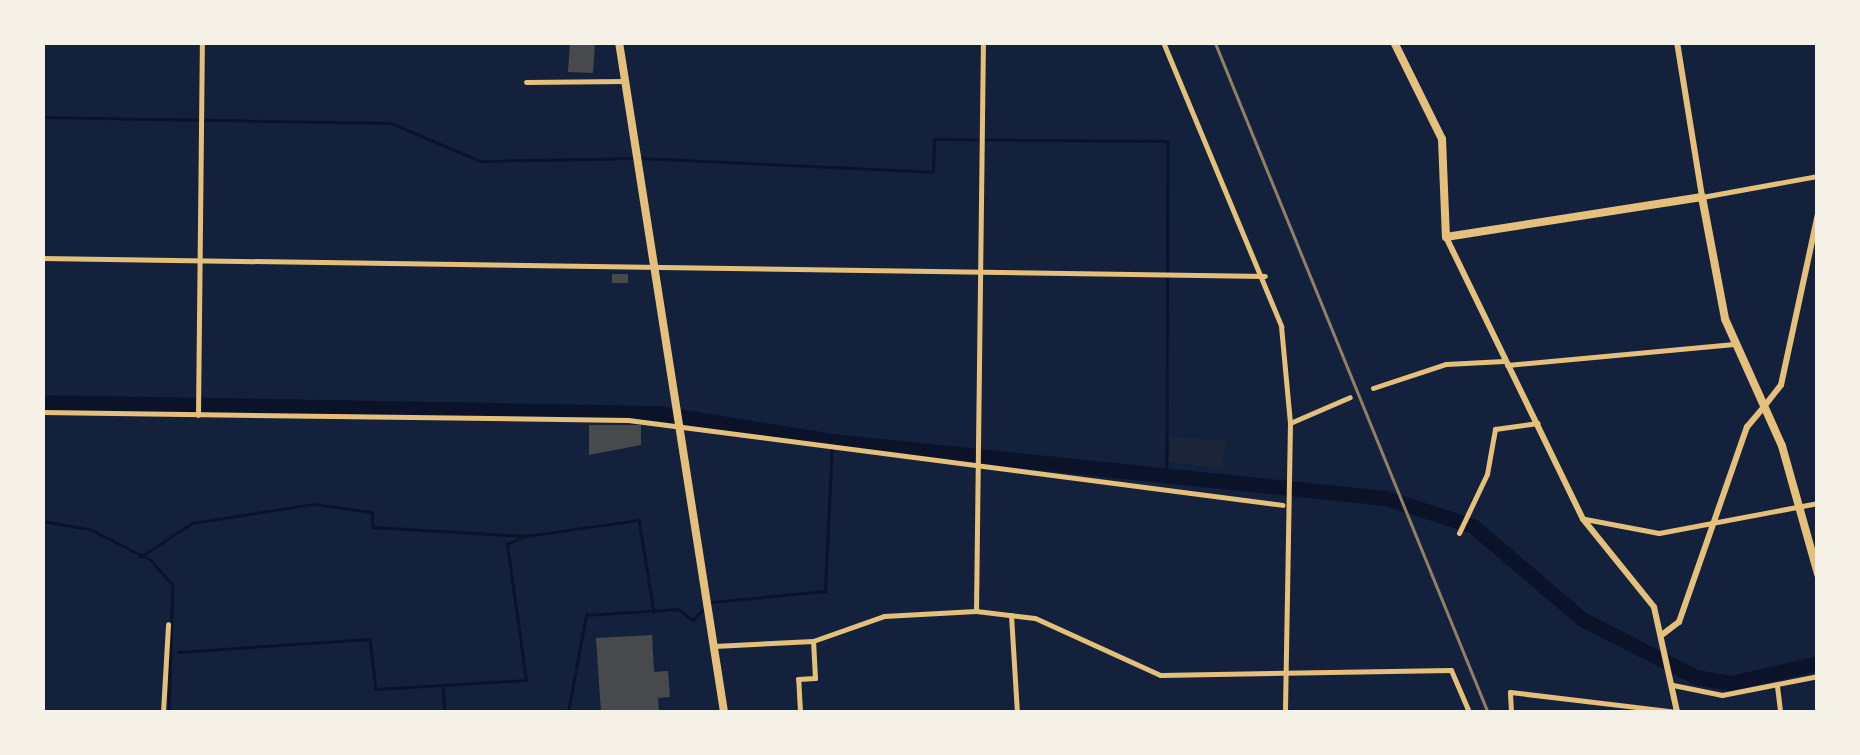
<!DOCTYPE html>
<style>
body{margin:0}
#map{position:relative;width:1860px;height:755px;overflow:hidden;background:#14213d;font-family:"Varela Round",sans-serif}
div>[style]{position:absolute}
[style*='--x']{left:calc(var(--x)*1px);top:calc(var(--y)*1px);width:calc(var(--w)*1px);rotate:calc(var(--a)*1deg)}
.green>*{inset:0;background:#1d2539}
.stream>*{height:2.5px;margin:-1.25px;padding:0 1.25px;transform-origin:1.25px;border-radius:1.25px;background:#0b132b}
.river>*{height:15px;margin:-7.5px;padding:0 7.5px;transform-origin:7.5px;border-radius:7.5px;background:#0b132b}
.building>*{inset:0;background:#48494c}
.minor>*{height:5px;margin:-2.5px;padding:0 2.5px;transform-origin:2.5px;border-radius:2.5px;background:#e5c07b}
.tertiary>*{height:6px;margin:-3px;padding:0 3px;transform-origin:3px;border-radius:3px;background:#e5c07b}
.secondary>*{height:6px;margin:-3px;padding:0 3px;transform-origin:3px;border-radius:3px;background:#e5c07b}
.primary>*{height:8px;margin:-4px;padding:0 4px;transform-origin:4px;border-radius:4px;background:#e5c07b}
.trunk>*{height:8px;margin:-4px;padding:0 4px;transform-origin:4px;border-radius:4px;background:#e5c07b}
.rail>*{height:2.5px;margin:-1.25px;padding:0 1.25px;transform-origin:1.25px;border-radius:1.25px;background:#918062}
span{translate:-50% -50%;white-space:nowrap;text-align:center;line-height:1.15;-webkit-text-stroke:9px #f6f1e7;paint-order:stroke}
.frame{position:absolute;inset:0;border:45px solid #f6f1e7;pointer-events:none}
</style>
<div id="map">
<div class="green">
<i style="clip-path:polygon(1171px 437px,1226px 440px,1222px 468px,1169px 462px)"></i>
</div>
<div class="stream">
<i style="--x:42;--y:117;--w:349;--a:1"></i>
<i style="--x:391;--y:123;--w:97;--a:23.1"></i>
<i style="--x:480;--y:161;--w:153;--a:-1.1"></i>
<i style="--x:641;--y:158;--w:292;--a:2.7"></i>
<i style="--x:933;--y:172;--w:33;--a:-88"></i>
<i style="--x:934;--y:139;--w:234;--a:0.5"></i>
<i style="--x:1168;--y:141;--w:336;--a:90.2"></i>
<i style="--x:42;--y:521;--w:49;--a:9.5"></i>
<i style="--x:90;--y:529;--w:68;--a:26.9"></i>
<i style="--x:151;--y:560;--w:33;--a:49"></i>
<i style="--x:173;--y:585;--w:127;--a:91.8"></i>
<i style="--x:140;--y:557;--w:62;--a:-33.2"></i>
<i style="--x:192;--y:523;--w:123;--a:-8.9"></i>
<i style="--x:314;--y:504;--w:59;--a:7.9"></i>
<i style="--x:372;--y:512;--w:15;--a:86"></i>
<i style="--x:373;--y:527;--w:153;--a:3.4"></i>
<i style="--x:526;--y:536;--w:114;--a:-8.1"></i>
<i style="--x:639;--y:520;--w:93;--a:80.7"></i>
<i style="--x:178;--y:652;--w:192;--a:-3.9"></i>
<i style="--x:370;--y:639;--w:50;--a:83.2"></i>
<i style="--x:376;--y:689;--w:150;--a:-3.4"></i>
<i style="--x:526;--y:680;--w:137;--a:-98"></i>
<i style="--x:507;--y:544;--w:21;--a:-23"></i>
<i style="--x:443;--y:686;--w:26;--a:86"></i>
<i style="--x:568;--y:712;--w:99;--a:-79.5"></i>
<i style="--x:586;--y:615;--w:92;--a:-3.7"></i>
<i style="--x:678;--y:609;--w:19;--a:36"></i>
<i style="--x:693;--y:620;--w:25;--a:-45"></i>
<i style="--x:711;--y:602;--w:115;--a:-5.5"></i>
<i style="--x:825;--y:591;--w:150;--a:-87.3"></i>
</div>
<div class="river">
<i style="--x:42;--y:402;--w:616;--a:1.02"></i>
<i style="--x:658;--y:413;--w:176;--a:9.1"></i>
<i style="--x:832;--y:441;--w:557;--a:5.87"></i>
<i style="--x:1386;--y:498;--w:91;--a:17.8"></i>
<i style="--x:1473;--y:526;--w:143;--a:40.5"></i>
<i style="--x:1582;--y:619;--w:128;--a:27"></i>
<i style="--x:1696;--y:677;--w:36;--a:10"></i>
<i style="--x:1731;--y:683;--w:89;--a:-12.9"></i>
</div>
<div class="building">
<i style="clip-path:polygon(570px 42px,595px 42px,593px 73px,568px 72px)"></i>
<i style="clip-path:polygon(612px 274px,628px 274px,628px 283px,612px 283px)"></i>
<i style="clip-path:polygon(589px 425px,641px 425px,641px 445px,589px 455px)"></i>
<i style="clip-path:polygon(652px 635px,654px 672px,668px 671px,670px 697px,658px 698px,659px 712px,601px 712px,596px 638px)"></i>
</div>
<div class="minor">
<i style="--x:1163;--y:42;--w:308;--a:67.4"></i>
<i style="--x:1281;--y:326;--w:97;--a:84.7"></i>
<i style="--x:1290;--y:423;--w:289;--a:91"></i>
<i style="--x:526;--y:82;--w:99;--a:-0.6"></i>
<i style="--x:1702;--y:197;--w:118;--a:-10.3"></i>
<i style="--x:42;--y:258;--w:1223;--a:0.84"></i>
<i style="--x:1507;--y:365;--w:228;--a:-5.3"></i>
<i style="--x:1373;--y:388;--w:77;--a:-18.2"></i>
<i style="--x:1446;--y:364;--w:58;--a:-3"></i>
<i style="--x:42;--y:412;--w:586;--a:0.78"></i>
<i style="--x:628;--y:420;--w:660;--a:7.39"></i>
<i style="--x:198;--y:415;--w:373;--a:-89.4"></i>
<i style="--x:1290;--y:423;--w:65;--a:-23.4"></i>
<i style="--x:1585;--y:519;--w:75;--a:10.7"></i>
<i style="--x:1659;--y:533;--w:162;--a:-10.7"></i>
<i style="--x:1459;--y:533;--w:65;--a:-64.6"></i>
<i style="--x:1487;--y:474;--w:46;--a:-79.9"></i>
<i style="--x:1495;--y:429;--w:43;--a:-7.9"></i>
<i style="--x:976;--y:611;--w:569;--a:-89.3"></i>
<i style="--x:1011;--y:615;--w:97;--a:86.5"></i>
<i style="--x:714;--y:646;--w:99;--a:-2.9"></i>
<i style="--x:813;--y:641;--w:75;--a:-19.4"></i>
<i style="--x:884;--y:616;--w:92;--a:-3.1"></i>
<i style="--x:976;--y:611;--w:59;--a:6.8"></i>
<i style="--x:1035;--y:618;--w:137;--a:24.5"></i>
<i style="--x:1160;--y:675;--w:291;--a:-1"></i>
<i style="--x:1451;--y:670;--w:46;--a:66.8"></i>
<i style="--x:1673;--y:685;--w:50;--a:11.5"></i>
<i style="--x:1722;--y:695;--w:98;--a:-11.2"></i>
<i style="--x:1777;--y:686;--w:26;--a:83"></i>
<i style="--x:163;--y:712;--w:88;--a:-86.7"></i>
<i style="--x:800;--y:712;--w:33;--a:-93"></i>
<i style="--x:798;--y:679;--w:17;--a:-3"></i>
<i style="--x:815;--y:678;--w:37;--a:-93"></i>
<i style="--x:1511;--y:712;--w:20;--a:-93"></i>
<i style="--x:1510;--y:692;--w:168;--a:6.8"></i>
</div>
<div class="tertiary">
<i style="--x:1677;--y:42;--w:157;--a:80.8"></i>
<i style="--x:1446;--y:237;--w:314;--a:64.1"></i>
<i style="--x:1583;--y:519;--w:113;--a:51.1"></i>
<i style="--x:1654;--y:607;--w:107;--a:77.6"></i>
<i style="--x:1663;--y:634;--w:20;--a:-37"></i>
<i style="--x:1679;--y:622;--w:207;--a:-70.8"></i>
<i style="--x:1747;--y:427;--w:25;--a:-50"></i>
</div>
<div class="secondary">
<i style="--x:1763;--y:408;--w:29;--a:-52"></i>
<i style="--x:1781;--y:385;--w:175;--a:-77.8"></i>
</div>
<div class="primary">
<i style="--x:1394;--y:42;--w:108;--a:63.7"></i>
<i style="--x:1442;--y:139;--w:98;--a:87.7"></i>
<i style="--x:1446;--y:237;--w:259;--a:-8.9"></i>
<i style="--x:1702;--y:197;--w:124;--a:79.3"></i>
<i style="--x:1725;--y:319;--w:139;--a:65.8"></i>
<i style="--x:1782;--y:446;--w:133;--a:74.3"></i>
</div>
<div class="trunk">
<i style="--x:619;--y:42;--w:678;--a:81.09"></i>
</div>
<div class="rail">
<i style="--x:1215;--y:42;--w:723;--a:67.83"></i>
</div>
<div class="frame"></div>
</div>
